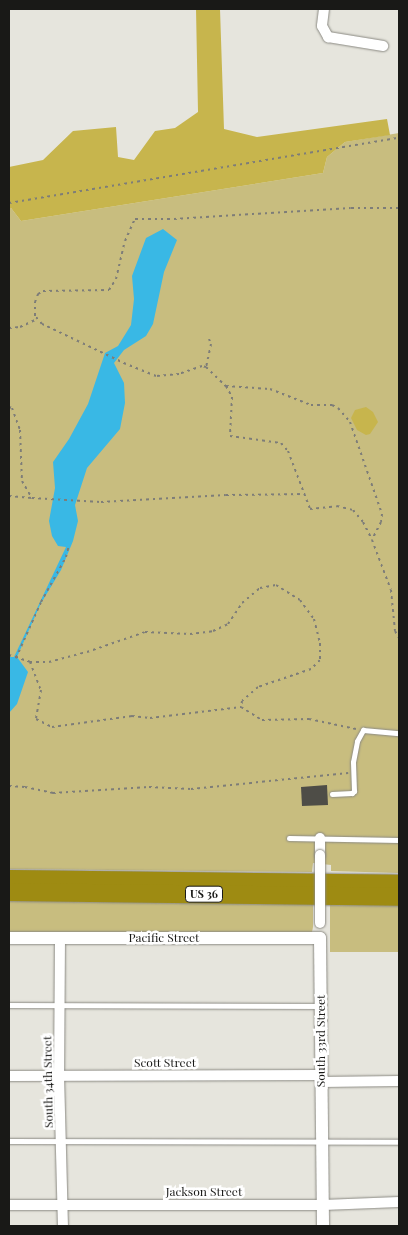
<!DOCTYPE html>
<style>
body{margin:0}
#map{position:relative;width:408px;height:1235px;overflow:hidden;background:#e6e5dd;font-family:"Playfair Display",serif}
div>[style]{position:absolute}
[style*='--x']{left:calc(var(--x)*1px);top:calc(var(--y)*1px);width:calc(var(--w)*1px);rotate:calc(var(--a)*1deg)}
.green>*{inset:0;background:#c8bd7f}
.forest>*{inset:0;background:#c7b54d}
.water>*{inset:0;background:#39b8e5}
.building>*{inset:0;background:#4e4d47}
.path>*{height:2px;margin-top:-1px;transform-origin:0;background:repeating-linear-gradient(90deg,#7e7d78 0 2.5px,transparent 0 6.5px)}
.roads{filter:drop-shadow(0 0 1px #8b8a83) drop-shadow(0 0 1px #8b8a83)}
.service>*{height:5px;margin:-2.5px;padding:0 2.5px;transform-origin:2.5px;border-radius:2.5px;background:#fff}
.minor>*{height:10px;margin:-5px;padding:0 5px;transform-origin:5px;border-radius:5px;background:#fff}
.tertiary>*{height:12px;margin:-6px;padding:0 6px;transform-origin:6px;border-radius:6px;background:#fff}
.motorway>*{height:18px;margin:-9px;padding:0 9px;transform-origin:9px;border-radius:9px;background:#9e8b12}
.bridges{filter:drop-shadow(0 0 1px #8b8a83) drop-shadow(0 0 1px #8b8a83)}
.minor-bridge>*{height:10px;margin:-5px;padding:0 5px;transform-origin:5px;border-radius:5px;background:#fff}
span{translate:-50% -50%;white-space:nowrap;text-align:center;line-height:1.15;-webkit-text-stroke:5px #fff;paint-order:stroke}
.shield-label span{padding:1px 4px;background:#fff;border:1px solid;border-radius:4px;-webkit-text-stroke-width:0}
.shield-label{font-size:11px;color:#191917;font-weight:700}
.street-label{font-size:12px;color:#191917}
.frame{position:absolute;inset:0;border:10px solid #191917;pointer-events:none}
</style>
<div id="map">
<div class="green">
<i style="clip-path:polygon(399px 133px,399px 873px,331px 871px,331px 865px,313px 863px,312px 872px,9px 869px,9px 208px,11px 208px,21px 221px,323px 173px,327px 157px,345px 142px)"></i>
<i style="clip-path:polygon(9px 901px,313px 903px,313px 927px,312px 932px,308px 934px,9px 934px)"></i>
<i style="clip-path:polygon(330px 905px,399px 906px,399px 952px,330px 952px)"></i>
</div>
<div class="forest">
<i style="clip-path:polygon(196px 9px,220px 9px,224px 129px,257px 137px,387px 119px,390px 135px,345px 142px,327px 157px,323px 173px,21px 221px,11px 208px,9px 208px,9px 167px,43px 160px,73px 131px,116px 127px,118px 157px,134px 160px,155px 131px,175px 128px,198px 112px)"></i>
<i style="clip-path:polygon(366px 407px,373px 412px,378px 422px,370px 434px,366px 435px,357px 430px,351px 418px,355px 410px)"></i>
</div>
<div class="water">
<i style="clip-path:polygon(163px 229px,177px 240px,164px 272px,153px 324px,146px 336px,124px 350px,114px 363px,124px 383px,125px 403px,120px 429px,87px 468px,75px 505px,78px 521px,73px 541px,61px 570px,40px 605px,17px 657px,28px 672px,17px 704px,9px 713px,9px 657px,14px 657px,66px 547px,58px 546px,52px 536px,49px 521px,55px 488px,53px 462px,69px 439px,88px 404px,105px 353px,118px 346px,131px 325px,134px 299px,132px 276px,146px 238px)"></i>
</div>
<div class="building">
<i style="clip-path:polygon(327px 785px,328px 805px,302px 806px,301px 787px)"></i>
</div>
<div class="path">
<i style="--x:9;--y:203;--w:395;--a:-9.5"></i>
<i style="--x:9;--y:328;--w:11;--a:-5"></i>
<i style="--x:20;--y:327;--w:19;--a:-25"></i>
<i style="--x:209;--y:339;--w:5;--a:68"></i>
<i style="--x:211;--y:344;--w:24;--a:102"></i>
<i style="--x:206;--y:367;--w:4;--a:-166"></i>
<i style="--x:202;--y:366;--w:24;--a:161"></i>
<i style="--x:179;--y:374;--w:23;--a:175"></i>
<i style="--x:156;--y:376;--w:32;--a:-158"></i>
<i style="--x:126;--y:364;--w:93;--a:-154.5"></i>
<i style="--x:42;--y:324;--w:11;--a:-131"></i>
<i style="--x:35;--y:316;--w:14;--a:-90"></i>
<i style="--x:35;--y:302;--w:9;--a:-69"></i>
<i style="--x:38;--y:294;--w:6;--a:-31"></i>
<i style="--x:43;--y:291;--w:66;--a:-0.9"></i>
<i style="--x:109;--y:290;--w:13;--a:-58"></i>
<i style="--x:116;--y:279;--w:39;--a:-77"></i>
<i style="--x:125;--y:241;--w:24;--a:-66"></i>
<i style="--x:135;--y:219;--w:39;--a:0"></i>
<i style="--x:174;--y:219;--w:177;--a:-3.6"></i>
<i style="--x:351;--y:208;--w:48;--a:0"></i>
<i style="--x:206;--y:367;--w:28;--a:44"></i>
<i style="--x:226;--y:386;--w:44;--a:3.9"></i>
<i style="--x:270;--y:389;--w:44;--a:21.3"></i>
<i style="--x:311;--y:405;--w:21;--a:0"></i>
<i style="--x:332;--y:405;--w:7;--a:27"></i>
<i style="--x:338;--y:408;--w:18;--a:49"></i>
<i style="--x:350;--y:422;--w:97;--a:70.8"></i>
<i style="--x:382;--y:514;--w:8;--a:97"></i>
<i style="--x:381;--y:522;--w:20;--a:117"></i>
<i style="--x:372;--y:540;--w:53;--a:69.2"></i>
<i style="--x:391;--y:590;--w:41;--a:84.4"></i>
<i style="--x:395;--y:631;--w:8;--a:60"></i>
<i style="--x:226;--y:386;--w:13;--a:61"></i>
<i style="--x:232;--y:397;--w:39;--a:93"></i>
<i style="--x:230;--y:436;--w:51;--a:7.8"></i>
<i style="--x:281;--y:443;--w:11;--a:49"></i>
<i style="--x:288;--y:451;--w:62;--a:69.2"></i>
<i style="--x:310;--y:509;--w:27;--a:-6"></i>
<i style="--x:337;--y:506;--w:16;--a:14"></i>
<i style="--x:353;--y:510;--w:16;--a:50"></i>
<i style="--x:363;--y:522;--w:20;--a:63"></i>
<i style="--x:9;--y:407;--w:3;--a:18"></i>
<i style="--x:12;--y:408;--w:23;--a:70"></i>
<i style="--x:20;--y:430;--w:51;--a:87.8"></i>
<i style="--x:22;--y:481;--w:20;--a:60"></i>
<i style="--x:32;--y:498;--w:69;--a:3.3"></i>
<i style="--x:101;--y:502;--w:125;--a:-3.2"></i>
<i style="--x:226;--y:495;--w:78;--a:-0.7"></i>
<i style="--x:9;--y:496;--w:23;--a:5"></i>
<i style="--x:9;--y:655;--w:22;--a:18"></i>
<i style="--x:30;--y:662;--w:19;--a:0"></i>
<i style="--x:49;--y:662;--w:39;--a:-15"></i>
<i style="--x:87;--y:652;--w:61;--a:-19"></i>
<i style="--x:145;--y:632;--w:45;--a:2.5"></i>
<i style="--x:190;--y:634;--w:23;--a:-7"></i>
<i style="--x:213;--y:631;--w:17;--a:-25"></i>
<i style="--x:228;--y:624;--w:25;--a:-56"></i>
<i style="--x:242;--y:603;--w:23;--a:-40"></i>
<i style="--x:260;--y:588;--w:16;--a:-11"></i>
<i style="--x:276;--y:585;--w:28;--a:32"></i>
<i style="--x:300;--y:600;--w:24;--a:54"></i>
<i style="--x:314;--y:619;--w:25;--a:76"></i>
<i style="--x:320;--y:643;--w:17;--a:90"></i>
<i style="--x:320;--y:660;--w:13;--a:135"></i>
<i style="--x:311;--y:669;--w:56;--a:161.2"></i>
<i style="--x:258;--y:687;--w:21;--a:139"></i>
<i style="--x:242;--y:701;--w:6;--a:99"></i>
<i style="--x:241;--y:707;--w:25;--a:32"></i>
<i style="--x:262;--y:720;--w:47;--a:-1.2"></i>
<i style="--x:309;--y:719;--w:48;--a:12"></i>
<i style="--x:16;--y:658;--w:61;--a:-65.9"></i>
<i style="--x:41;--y:602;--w:51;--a:-60.9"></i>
<i style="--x:66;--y:557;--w:12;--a:-76"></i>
<i style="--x:30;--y:662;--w:30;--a:69"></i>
<i style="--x:41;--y:690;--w:29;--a:100"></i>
<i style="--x:36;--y:719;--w:18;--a:27"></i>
<i style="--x:52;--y:727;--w:81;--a:-7.8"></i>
<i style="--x:132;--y:716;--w:18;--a:6"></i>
<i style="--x:150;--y:718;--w:92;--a:-6.9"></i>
<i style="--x:9;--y:786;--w:16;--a:4"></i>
<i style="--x:25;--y:787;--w:29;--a:12"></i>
<i style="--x:53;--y:793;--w:96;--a:-3.6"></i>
<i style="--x:149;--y:787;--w:42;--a:2.7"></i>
<i style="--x:191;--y:789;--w:158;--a:-5.8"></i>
</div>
<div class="roads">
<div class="service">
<i style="--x:332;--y:794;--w:20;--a:-3"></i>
<i style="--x:352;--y:793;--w:3;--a:-45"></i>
<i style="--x:354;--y:791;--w:29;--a:-92"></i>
<i style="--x:353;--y:762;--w:21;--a:-79"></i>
<i style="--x:357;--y:741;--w:13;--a:-61"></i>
<i style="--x:363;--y:730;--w:36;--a:5"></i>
<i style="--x:289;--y:838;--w:110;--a:1"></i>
<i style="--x:9;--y:1005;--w:311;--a:0.2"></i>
<i style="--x:9;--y:1141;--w:390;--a:0.1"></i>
</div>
<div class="minor">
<i style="--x:324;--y:9;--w:17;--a:97"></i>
<i style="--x:322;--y:26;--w:13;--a:61"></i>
<i style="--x:328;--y:37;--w:56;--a:9.3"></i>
<i style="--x:320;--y:838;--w:17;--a:90"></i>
<i style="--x:60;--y:938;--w:137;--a:90.4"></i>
<i style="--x:59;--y:1075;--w:151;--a:88.5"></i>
<i style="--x:9;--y:1076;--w:312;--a:-0.2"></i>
<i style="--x:321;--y:1082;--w:78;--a:-0.7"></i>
<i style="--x:9;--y:1205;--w:314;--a:0"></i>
<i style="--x:323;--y:1205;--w:76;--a:-2.3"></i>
</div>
<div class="tertiary">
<i style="--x:9;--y:938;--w:311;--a:0"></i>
<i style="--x:320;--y:938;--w:288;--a:89.4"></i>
</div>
<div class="motorway">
<i style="--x:9;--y:879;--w:390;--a:0.7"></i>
<i style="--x:9;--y:892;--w:390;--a:0.7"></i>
</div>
</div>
<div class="bridges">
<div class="minor-bridge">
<i style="--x:320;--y:855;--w:68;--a:90"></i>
</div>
</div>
<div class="shield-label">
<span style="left:204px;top:894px">US 36</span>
</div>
<div class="street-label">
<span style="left:164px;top:938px">Pacific Street</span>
<span style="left:321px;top:1041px;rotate:-90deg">South 33rd Street</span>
<span style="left:165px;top:1063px">Scott Street</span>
<span style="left:48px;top:1082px;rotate:-91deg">South 34th Street</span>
<span style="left:204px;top:1192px">Jackson Street</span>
</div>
<div class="frame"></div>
</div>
